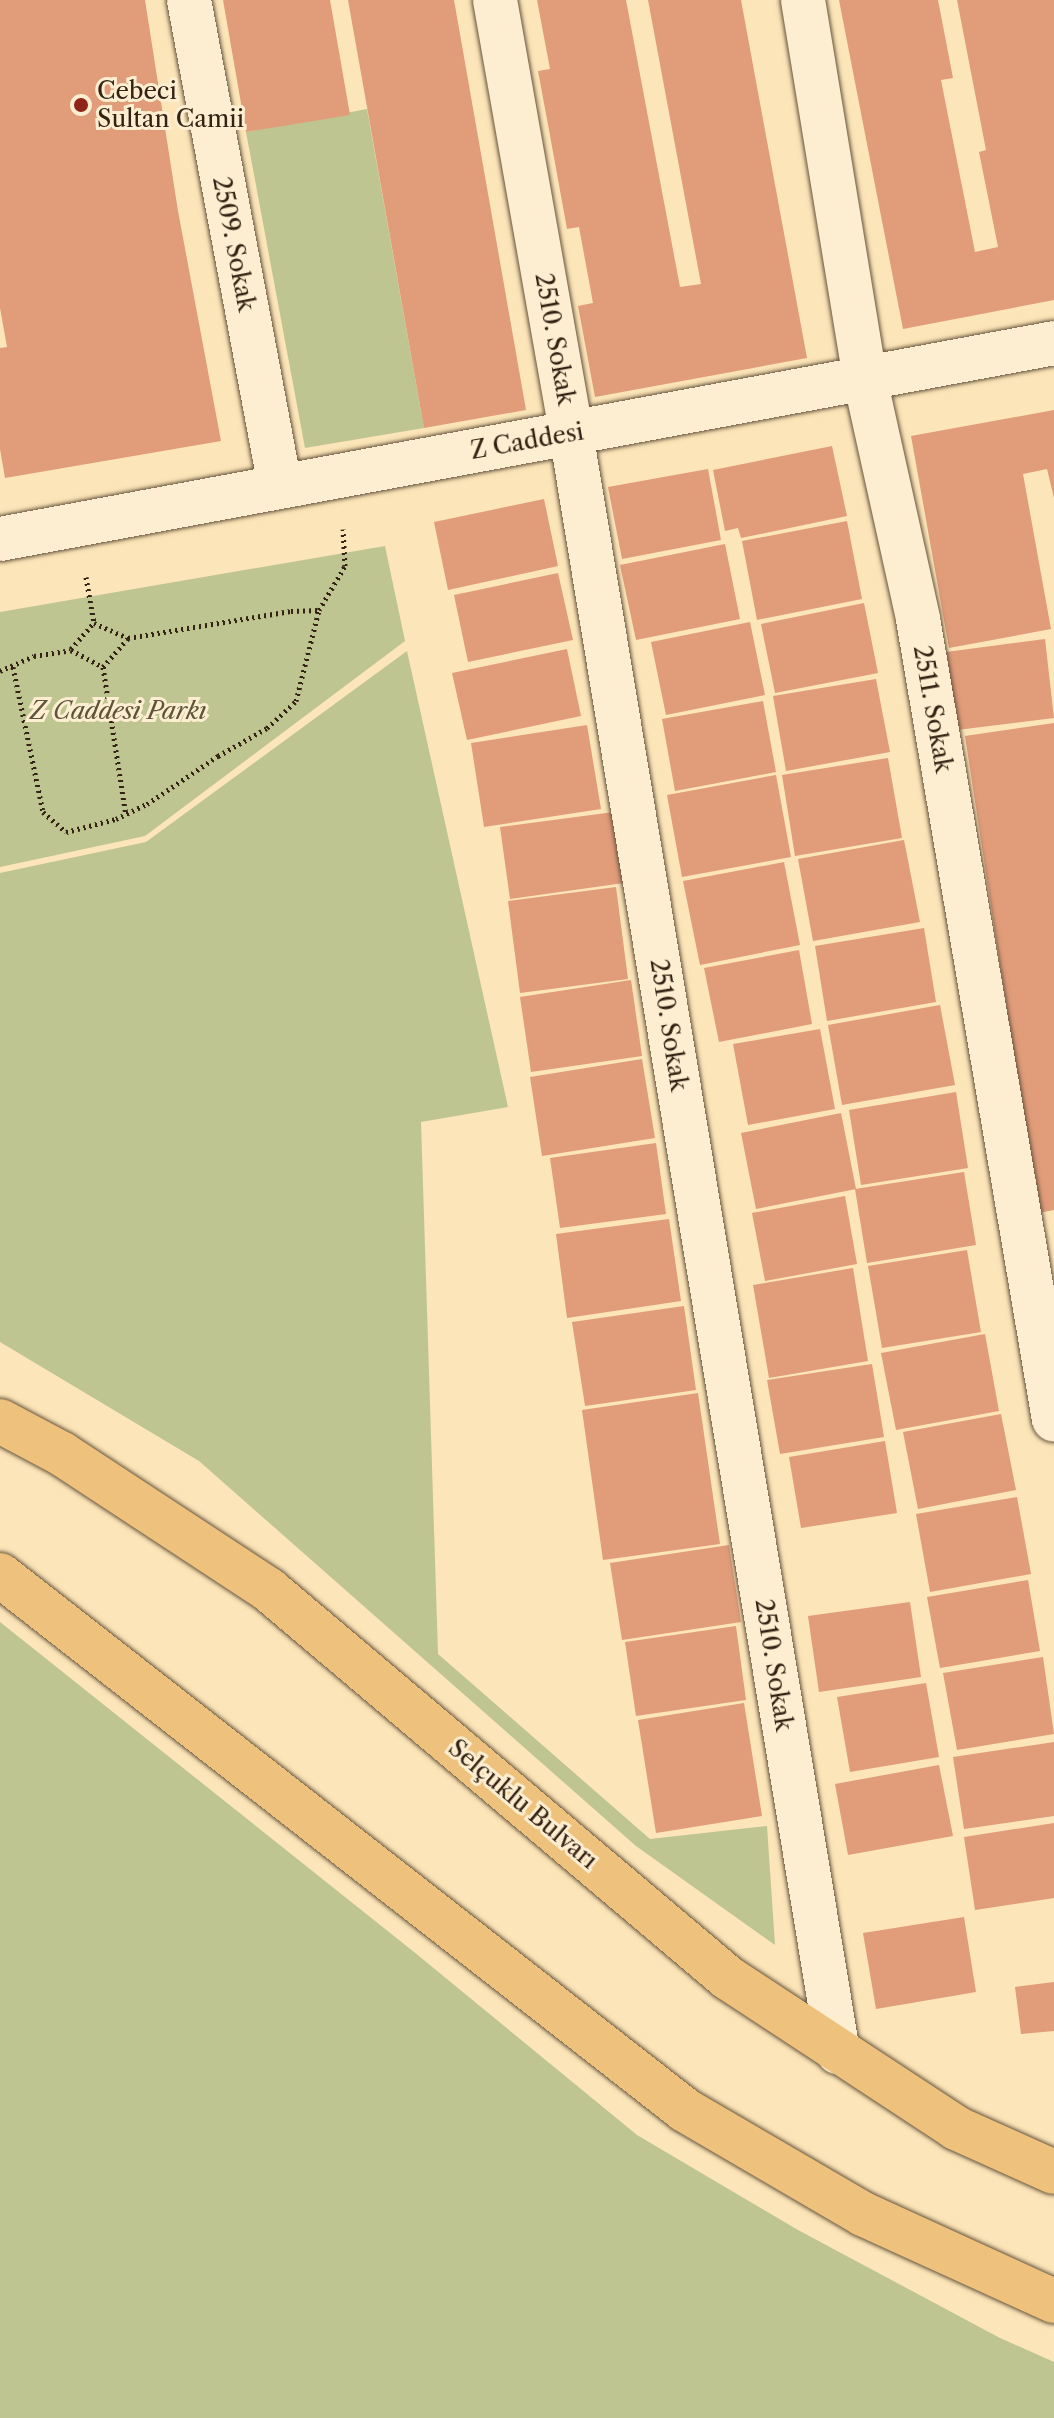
<!DOCTYPE html>
<meta charset="utf-8">
<style>
body{margin:0}
#map{position:relative;width:1054px;height:2418px;overflow:hidden;background:#fce5b8;font-family:"Libre Caslon Text",serif}
div>[style]{position:absolute}
[style*='--x']{left:calc(var(--x)*1px);top:calc(var(--y)*1px);width:calc(var(--w)*1px);rotate:calc(var(--a)*1deg)}
.green>*{inset:0;background:#bec590}
.building>*{inset:0;background:#e19c7a}
.path>*{height:5px;margin-top:-2.5px;transform-origin:0;background:repeating-linear-gradient(90deg,#342314 0 2px,transparent 0 6px)}
.roads{filter:drop-shadow(0 0 2px #66543d) drop-shadow(0 0 2px #66543d)}
.minor>*{height:44px;margin:-22px;padding:0 22px;transform-origin:22px;border-radius:22px;background:#fdeed1}
.major>*{height:44px;margin:-22px;padding:0 22px;transform-origin:22px;border-radius:22px;background:#eec27c}
.dots>*{width:22px;height:22px;translate:-50% -50%;box-sizing:border-box;border:4px solid #fdeed1;border-radius:50%}
span{translate:-50% -50%;white-space:nowrap;text-align:center;line-height:1.15;-webkit-text-stroke:6px #fdeed1;paint-order:stroke}
.poi-label{font-size:24px;color:#342314}
.left{translate:0 -50%;text-align:left}
.street-label{font-size:24px;color:#342314}
.park-label{font-size:24px;color:#5d5439;font-style:italic}
</style>
<div id="map">
<div class="green">
<i style="clip-path:polygon(367px 109px,424px 428px,305px 448px,246px 132px)"></i>
<i style="clip-path:polygon(385px 546px,405px 641px,145px 836px,0 867px,0 612px)"></i>
<i style="clip-path:polygon(407px 651px,508px 1107px,421px 1122px,438px 1654px,650px 1839px,767px 1826px,775px 1945px,636px 1846px,199px 1461px,0 1342px,0 873px,146px 842px)"></i>
<i style="clip-path:polygon(0 1622px,414px 1952px,637px 2135px,798px 2230px,1000px 2338px,1054px 2362px,1054px 2418px,0 2418px)"></i>
</div>
<div class="building">
<i style="clip-path:polygon(0 0,145px 0,178px 211px,221px 441px,5px 478px,0 449px,0 348px,7px 347px,0 308px)"></i>
<i style="clip-path:polygon(223px 0,330px 0,350px 115px,246px 132px)"></i>
<i style="clip-path:polygon(348px 0,454px 0,526px 410px,424px 428px)"></i>
<i style="clip-path:polygon(537px 0,626px 0,680px 287px,701px 284px,648px 0,741px 0,807px 358px,595px 397px,578px 306px,593px 303px,579px 227px,567px 229px,551px 141px,538px 71px,550px 69px)"></i>
<i style="clip-path:polygon(839px 0,938px 0,953px 78px,941px 80px,975px 252px,998px 247px,979px 152px,986px 150px,957px 0,1054px 0,1054px 300px,903px 329px)"></i>
<i style="clip-path:polygon(1054px 410px,1054px 498px,1047px 469px,1023px 474px,1051px 629px,949px 648px,911px 436px)"></i>
<i style="clip-path:polygon(832px 446px,847px 516px,741px 538px,738px 528px,725px 531px,713px 470px)"></i>
<i style="clip-path:polygon(708px 469px,721px 540px,622px 559px,608px 487px)"></i>
<i style="clip-path:polygon(544px 499px,558px 566px,448px 590px,434px 522px)"></i>
<i style="clip-path:polygon(847px 521px,862px 599px,757px 620px,742px 541px)"></i>
<i style="clip-path:polygon(725px 544px,740px 619px,636px 640px,620px 565px)"></i>
<i style="clip-path:polygon(558px 573px,573px 640px,468px 662px,454px 595px)"></i>
<i style="clip-path:polygon(864px 603px,878px 673px,775px 693px,761px 624px)"></i>
<i style="clip-path:polygon(750px 622px,765px 695px,666px 715px,651px 642px)"></i>
<i style="clip-path:polygon(1045px 639px,1054px 718px,957px 730px,946px 652px)"></i>
<i style="clip-path:polygon(567px 649px,581px 716px,467px 740px,452px 673px)"></i>
<i style="clip-path:polygon(876px 679px,890px 752px,786px 771px,773px 696px)"></i>
<i style="clip-path:polygon(763px 701px,776px 772px,675px 791px,662px 719px)"></i>
<i style="clip-path:polygon(1054px 723px,1054px 1210px,1038px 1213px,965px 736px)"></i>
<i style="clip-path:polygon(587px 725px,601px 809px,484px 827px,471px 743px)"></i>
<i style="clip-path:polygon(888px 758px,902px 838px,795px 856px,782px 775px)"></i>
<i style="clip-path:polygon(776px 775px,791px 857px,682px 877px,667px 795px)"></i>
<i style="clip-path:polygon(614px 812px,624px 883px,510px 899px,500px 827px)"></i>
<i style="clip-path:polygon(904px 840px,920px 922px,813px 941px,798px 859px)"></i>
<i style="clip-path:polygon(784px 862px,800px 945px,700px 965px,683px 881px)"></i>
<i style="clip-path:polygon(616px 887px,628px 979px,520px 993px,508px 901px)"></i>
<i style="clip-path:polygon(924px 928px,936px 1002px,827px 1021px,815px 946px)"></i>
<i style="clip-path:polygon(799px 950px,812px 1024px,719px 1042px,704px 968px)"></i>
<i style="clip-path:polygon(631px 980px,642px 1056px,531px 1072px,520px 997px)"></i>
<i style="clip-path:polygon(940px 1005px,955px 1085px,842px 1105px,828px 1025px)"></i>
<i style="clip-path:polygon(820px 1029px,835px 1109px,748px 1125px,733px 1044px)"></i>
<i style="clip-path:polygon(642px 1059px,655px 1138px,542px 1156px,530px 1077px)"></i>
<i style="clip-path:polygon(956px 1092px,968px 1168px,861px 1185px,849px 1110px)"></i>
<i style="clip-path:polygon(841px 1113px,856px 1189px,756px 1209px,741px 1133px)"></i>
<i style="clip-path:polygon(656px 1143px,666px 1214px,560px 1228px,550px 1158px)"></i>
<i style="clip-path:polygon(964px 1172px,976px 1245px,867px 1263px,855px 1189px)"></i>
<i style="clip-path:polygon(845px 1196px,857px 1264px,765px 1281px,752px 1213px)"></i>
<i style="clip-path:polygon(669px 1219px,681px 1301px,567px 1318px,556px 1234px)"></i>
<i style="clip-path:polygon(967px 1250px,981px 1332px,882px 1348px,868px 1266px)"></i>
<i style="clip-path:polygon(853px 1268px,868px 1361px,769px 1378px,753px 1285px)"></i>
<i style="clip-path:polygon(684px 1306px,696px 1390px,585px 1406px,572px 1322px)"></i>
<i style="clip-path:polygon(985px 1334px,999px 1411px,896px 1430px,881px 1353px)"></i>
<i style="clip-path:polygon(872px 1364px,884px 1437px,780px 1454px,767px 1380px)"></i>
<i style="clip-path:polygon(698px 1393px,720px 1544px,603px 1560px,582px 1410px)"></i>
<i style="clip-path:polygon(1001px 1414px,1016px 1490px,918px 1509px,903px 1432px)"></i>
<i style="clip-path:polygon(885px 1441px,897px 1513px,801px 1528px,789px 1457px)"></i>
<i style="clip-path:polygon(1017px 1497px,1031px 1574px,930px 1592px,916px 1514px)"></i>
<i style="clip-path:polygon(729px 1545px,741px 1622px,622px 1640px,610px 1563px)"></i>
<i style="clip-path:polygon(1028px 1580px,1040px 1651px,940px 1668px,927px 1597px)"></i>
<i style="clip-path:polygon(910px 1602px,921px 1677px,819px 1692px,808px 1616px)"></i>
<i style="clip-path:polygon(736px 1626px,746px 1700px,636px 1716px,625px 1642px)"></i>
<i style="clip-path:polygon(1043px 1657px,1054px 1734px,957px 1750px,943px 1673px)"></i>
<i style="clip-path:polygon(926px 1683px,939px 1757px,850px 1772px,837px 1697px)"></i>
<i style="clip-path:polygon(744px 1703px,762px 1816px,656px 1833px,638px 1720px)"></i>
<i style="clip-path:polygon(1054px 1742px,1054px 1816px,964px 1829px,953px 1757px)"></i>
<i style="clip-path:polygon(939px 1765px,953px 1836px,848px 1855px,835px 1784px)"></i>
<i style="clip-path:polygon(1054px 1823px,1054px 1898px,975px 1910px,964px 1837px)"></i>
<i style="clip-path:polygon(964px 1917px,976px 1992px,876px 2009px,863px 1933px)"></i>
<i style="clip-path:polygon(1054px 1982px,1054px 2031px,1021px 2034px,1015px 1987px)"></i>
</div>
<div class="path">
<i style="--x:86;--y:577;--w:47;--a:80.1"></i>
<i style="--x:94;--y:623;--w:37;--a:24"></i>
<i style="--x:128;--y:638;--w:165;--a:-9.4"></i>
<i style="--x:291;--y:611;--w:28;--a:-2"></i>
<i style="--x:71;--y:649;--w:35;--a:-49"></i>
<i style="--x:13;--y:667;--w:148;--a:78.3"></i>
<i style="--x:43;--y:812;--w:30;--a:41"></i>
<i style="--x:66;--y:832;--w:52;--a:-14.6"></i>
<i style="--x:116;--y:819;--w:34;--a:-26"></i>
<i style="--x:147;--y:804;--w:86;--a:-34.1"></i>
<i style="--x:218;--y:756;--w:56;--a:-29.7"></i>
<i style="--x:267;--y:728;--w:40;--a:-43"></i>
<i style="--x:296;--y:701;--w:94;--a:-75.8"></i>
<i style="--x:319;--y:610;--w:51;--a:-59.4"></i>
<i style="--x:345;--y:566;--w:37;--a:-93"></i>
<i style="--x:103;--y:667;--w:38;--a:-49"></i>
<i style="--x:0;--y:671;--w:37;--a:-24"></i>
<i style="--x:34;--y:656;--w:37;--a:-9"></i>
<i style="--x:71;--y:650;--w:36;--a:28"></i>
<i style="--x:103;--y:667;--w:150;--a:81.2"></i>
</div>
<div class="roads">
<div class="minor">
<i style="--x:189;--y:0;--w:495;--a:79.4"></i>
<i style="--x:495;--y:0;--w:440;--a:80"></i>
<i style="--x:571;--y:433;--w:1641;--a:80.64"></i>
<i style="--x:803;--y:0;--w:384;--a:80.7"></i>
<i style="--x:865;--y:379;--w:246;--a:77.5"></i>
<i style="--x:918;--y:619;--w:812;--a:80.36"></i>
<i style="--x:0;--y:539;--w:1072;--a:-10.53"></i>
</div>
<div class="major">
<i style="--x:0;--y:1421;--w:70;--a:28"></i>
<i style="--x:62;--y:1454;--w:248;--a:33.3"></i>
<i style="--x:269;--y:1590;--w:601;--a:40.21"></i>
<i style="--x:728;--y:1978;--w:273;--a:33.3"></i>
<i style="--x:956;--y:2128;--w:107;--a:24.2"></i>
<i style="--x:0;--y:1575;--w:869;--a:37.99"></i>
<i style="--x:685;--y:2110;--w:206;--a:30.3"></i>
<i style="--x:863;--y:2214;--w:210;--a:24.5"></i>
</div>
</div>
<div class="dots">
<i style="left:81px;top:105px;background:#8f2418"></i>
</div>
<div class="poi-label">
<span class="left" style="left:97px;top:105px">Cebeci<br>Sultan Camii</span>
</div>
<div class="street-label">
<span style="left:234px;top:244px;rotate:79deg">2509. Sokak</span>
<span style="left:555px;top:339px;rotate:80deg">2510. Sokak</span>
<span style="left:527px;top:441px;rotate:-10deg">Z Caddesi</span>
<span style="left:933px;top:709px;rotate:80deg">2511. Sokak</span>
<span style="left:669px;top:1025px;rotate:81deg">2510. Sokak</span>
<span style="left:774px;top:1665px;rotate:81deg">2510. Sokak</span>
<span style="left:523px;top:1804px;rotate:40deg">Selçuklu Bulvarı</span>
</div>
<div class="park-label">
<span style="left:118px;top:711px">Z Caddesi Parkı</span>
</div>
</div>
